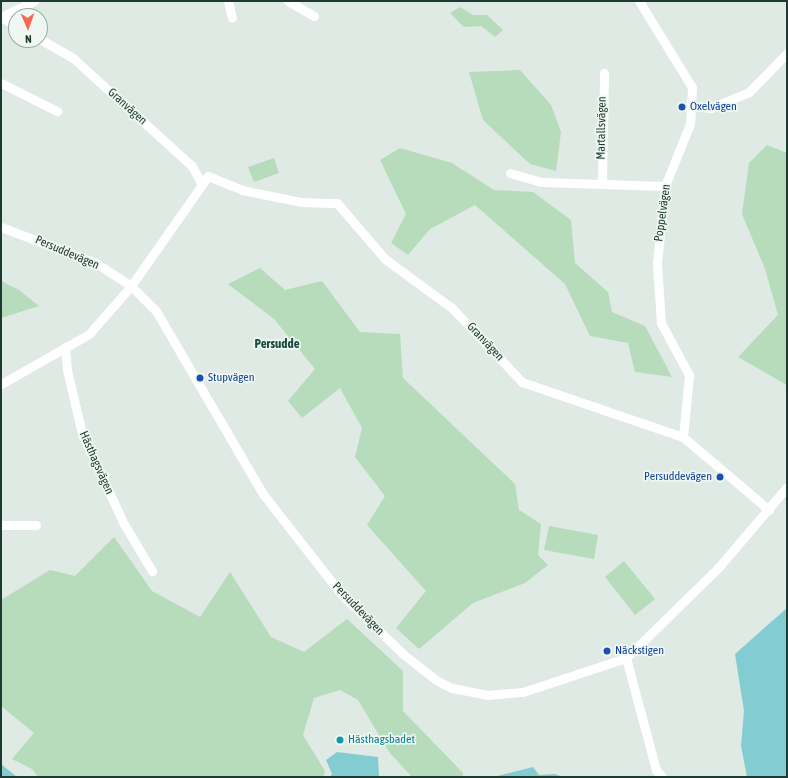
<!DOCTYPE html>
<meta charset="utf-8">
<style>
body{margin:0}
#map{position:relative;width:788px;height:778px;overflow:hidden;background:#deeae3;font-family:"Asap Condensed",sans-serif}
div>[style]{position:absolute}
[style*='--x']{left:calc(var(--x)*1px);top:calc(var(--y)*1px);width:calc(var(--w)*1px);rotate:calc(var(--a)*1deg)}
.green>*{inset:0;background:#b6dcbc}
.water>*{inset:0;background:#83cdd2}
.minor>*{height:9px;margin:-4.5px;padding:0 4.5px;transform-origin:4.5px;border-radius:4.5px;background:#fff}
.dots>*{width:11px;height:11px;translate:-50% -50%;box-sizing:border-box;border:2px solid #eef7f2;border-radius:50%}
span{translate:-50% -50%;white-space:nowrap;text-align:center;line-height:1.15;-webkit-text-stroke:3.5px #eef7f2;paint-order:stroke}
.street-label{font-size:12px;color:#1f3a30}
.transit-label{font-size:12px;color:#164399}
.left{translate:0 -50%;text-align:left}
.right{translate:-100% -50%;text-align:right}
.culture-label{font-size:12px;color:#0d838f}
.neighbourhood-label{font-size:13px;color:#1b4c3b;font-weight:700}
.frame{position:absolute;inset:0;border:2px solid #1f3a30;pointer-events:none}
.north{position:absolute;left:8px;top:8px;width:40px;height:40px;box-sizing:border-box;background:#eef7f2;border:1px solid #9baba4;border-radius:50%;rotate:178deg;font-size:11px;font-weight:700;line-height:16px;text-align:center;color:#1f3a30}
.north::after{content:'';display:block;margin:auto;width:14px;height:18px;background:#f66950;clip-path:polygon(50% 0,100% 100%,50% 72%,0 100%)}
</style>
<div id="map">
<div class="green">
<i style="clip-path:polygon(460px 7px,473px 15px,487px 15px,503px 30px,495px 37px,481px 26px,464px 27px,450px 13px)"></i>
<i style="clip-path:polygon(520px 70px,551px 105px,561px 132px,556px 171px,530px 164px,483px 120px,469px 72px)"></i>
<i style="clip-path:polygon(767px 145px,787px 153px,787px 385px,738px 357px,778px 315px,765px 269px,742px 214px,749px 163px)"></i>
<i style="clip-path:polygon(400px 148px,452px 163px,494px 190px,533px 192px,571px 220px,575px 263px,608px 292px,612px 312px,645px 326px,672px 377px,635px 372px,628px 343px,590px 336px,565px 284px,475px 205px,430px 229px,408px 255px,391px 243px,406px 214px,380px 160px)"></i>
<i style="clip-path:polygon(274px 158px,279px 173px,254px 182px,248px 167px)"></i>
<i style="clip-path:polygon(260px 268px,285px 290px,322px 281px,360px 332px,400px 334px,403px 378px,515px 484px,519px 510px,541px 524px,538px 555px,548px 565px,525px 583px,473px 603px,419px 649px,396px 628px,426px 591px,367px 525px,385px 496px,355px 457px,362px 428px,340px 388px,302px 418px,288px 401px,315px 369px,274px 319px,228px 284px)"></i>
<i style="clip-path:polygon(1px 281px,19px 290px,39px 306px,1px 318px)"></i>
<i style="clip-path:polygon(549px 526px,598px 535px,594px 559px,544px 550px)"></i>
<i style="clip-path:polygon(114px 537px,152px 591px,200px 617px,230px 572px,271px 637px,304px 652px,347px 619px,403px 671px,403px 711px,463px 773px,463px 777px,412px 777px,389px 752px,358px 700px,340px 690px,314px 698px,303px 735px,325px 771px,323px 777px,38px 777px,32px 769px,12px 759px,34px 733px,1px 706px,1px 600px,50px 570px,75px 576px)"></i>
<i style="clip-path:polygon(624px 561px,655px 599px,635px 615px,605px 577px)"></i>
</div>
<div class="water">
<i style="clip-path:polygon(787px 608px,787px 777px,747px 777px,741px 746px,744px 711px,735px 654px)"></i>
<i style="clip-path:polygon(337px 752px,378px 757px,379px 777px,330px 777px,332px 774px,326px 760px)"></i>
<i style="clip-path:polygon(1px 764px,17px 777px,1px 777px)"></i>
<i style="clip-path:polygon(533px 767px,539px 775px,555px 774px,563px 777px,493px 777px)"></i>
</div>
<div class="minor">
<i style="--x:228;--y:1;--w:17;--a:77"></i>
<i style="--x:288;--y:1;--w:30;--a:30"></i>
<i style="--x:639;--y:1;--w:101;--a:58.4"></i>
<i style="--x:692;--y:87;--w:37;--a:93"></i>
<i style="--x:690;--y:124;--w:67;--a:112"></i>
<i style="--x:665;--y:186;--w:78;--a:95.9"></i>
<i style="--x:657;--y:264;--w:59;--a:86.1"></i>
<i style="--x:661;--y:323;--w:59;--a:61.7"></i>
<i style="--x:689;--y:375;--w:62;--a:95.5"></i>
<i style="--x:1;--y:17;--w:37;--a:-26"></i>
<i style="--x:1;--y:17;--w:17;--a:31"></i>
<i style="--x:40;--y:39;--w:39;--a:30"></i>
<i style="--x:74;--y:59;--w:159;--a:42.2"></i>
<i style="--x:192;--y:166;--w:21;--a:62"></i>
<i style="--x:1;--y:83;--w:63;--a:26.6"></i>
<i style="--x:691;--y:106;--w:20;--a:6"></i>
<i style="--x:711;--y:108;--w:41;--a:-22.8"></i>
<i style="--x:749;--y:92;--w:54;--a:-45.7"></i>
<i style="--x:510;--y:173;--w:33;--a:16"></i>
<i style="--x:542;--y:182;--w:123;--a:1.9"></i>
<i style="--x:602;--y:182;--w:109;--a:-88.9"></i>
<i style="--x:1;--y:227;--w:102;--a:20.8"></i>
<i style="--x:96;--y:263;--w:42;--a:33.3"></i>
<i style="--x:131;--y:286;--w:35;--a:45"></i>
<i style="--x:156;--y:311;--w:212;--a:59.7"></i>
<i style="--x:263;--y:494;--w:128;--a:52"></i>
<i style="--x:342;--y:595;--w:85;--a:44"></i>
<i style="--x:403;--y:654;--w:42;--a:38.2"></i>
<i style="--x:436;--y:680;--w:18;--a:27"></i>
<i style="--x:452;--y:688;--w:36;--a:11"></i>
<i style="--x:487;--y:695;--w:36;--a:-5"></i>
<i style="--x:523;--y:692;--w:108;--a:-18.3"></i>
<i style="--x:626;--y:658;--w:129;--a:-44.4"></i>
<i style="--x:718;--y:568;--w:106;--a:-49.6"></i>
<i style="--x:65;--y:347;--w:23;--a:85"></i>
<i style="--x:67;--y:370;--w:66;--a:76.8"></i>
<i style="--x:82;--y:434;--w:99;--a:65"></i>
<i style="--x:124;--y:524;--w:55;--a:59.2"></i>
<i style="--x:1;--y:384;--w:101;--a:-29.6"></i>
<i style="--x:89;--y:334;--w:64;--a:-48.8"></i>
<i style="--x:131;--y:286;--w:134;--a:-55"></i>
<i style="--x:208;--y:176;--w:37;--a:22"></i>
<i style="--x:242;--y:190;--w:60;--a:11.5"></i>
<i style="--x:301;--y:202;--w:36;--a:2"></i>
<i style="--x:337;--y:203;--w:74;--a:49.4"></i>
<i style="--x:385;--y:259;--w:83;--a:36.2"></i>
<i style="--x:452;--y:308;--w:102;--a:46.6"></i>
<i style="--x:522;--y:382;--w:170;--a:18.9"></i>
<i style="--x:683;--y:437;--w:113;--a:40.3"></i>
<i style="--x:1;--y:525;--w:35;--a:0"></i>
<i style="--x:626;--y:658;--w:116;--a:75"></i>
<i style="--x:656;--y:770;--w:9;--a:49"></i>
</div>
<div class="dots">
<i style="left:682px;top:107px;background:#1a4fb4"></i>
<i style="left:200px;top:378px;background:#1a4fb4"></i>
<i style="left:720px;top:477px;background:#1a4fb4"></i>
<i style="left:607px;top:651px;background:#1a4fb4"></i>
<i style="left:340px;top:740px;background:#0f9aa8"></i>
</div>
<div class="street-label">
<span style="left:127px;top:107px;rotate:42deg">Granvägen</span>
<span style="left:602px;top:128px;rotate:-89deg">Martallsvägen</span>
<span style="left:663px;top:213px;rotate:-82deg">Poppelvägen</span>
<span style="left:67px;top:253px;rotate:23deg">Persuddevägen</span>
<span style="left:485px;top:342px;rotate:47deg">Granvägen</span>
<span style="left:96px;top:463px;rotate:66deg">Hästhagsvägen</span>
<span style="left:358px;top:609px;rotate:46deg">Persuddevägen</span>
</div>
<div class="transit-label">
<span class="left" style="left:690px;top:107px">Oxelvägen</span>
<span class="left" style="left:208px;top:378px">Stupvägen</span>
<span class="right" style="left:712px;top:477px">Persuddevägen</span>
<span class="left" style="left:615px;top:651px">Näckstigen</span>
</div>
<div class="culture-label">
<span class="left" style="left:348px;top:740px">Hästhagsbadet</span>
</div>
<div class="neighbourhood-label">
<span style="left:277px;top:344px">Persudde</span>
</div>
<div class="frame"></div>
<div class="north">N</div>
</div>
